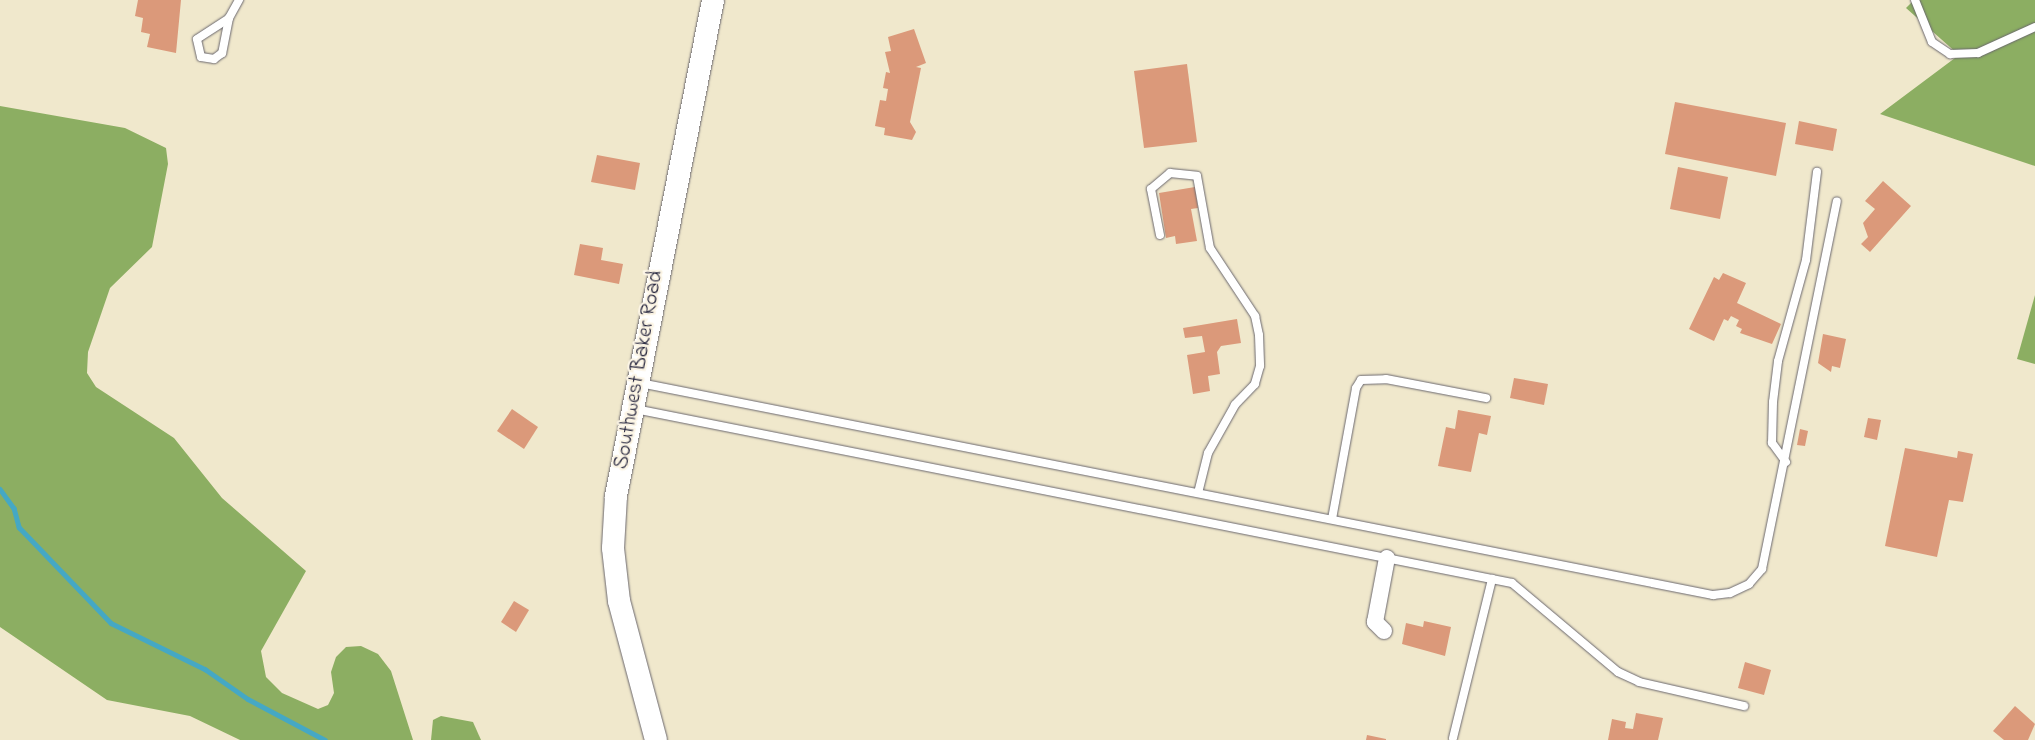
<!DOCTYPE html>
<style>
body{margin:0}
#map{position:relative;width:2035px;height:740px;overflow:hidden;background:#f0e8cc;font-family:"Indie Flower",sans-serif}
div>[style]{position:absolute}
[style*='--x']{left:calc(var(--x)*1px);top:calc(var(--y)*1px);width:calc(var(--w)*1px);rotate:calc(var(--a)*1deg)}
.forest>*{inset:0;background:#8cae62}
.stream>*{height:4.5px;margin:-2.25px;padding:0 2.25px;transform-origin:2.25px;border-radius:2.25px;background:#45a8c4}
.building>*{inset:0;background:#db997a}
.roads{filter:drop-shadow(0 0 1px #6a676e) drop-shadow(0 0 1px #6a676e)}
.lane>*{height:8px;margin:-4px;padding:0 4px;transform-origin:4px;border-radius:4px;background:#fff}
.street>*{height:16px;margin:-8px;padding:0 8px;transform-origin:8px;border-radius:8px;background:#fff}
.secondary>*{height:22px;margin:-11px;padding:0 11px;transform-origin:11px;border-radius:11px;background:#fff}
span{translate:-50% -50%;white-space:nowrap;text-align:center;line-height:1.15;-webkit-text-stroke:4.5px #fcf5e5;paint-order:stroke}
.street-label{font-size:21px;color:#22223b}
</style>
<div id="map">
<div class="forest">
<i style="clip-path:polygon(1914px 0,2035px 0,2035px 166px,1880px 114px,1959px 55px,1906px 8px)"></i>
<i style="clip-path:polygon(0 106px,125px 128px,166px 148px,168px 164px,152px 247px,110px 288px,88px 352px,87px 373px,96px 387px,174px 438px,222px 498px,306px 571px,261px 651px,266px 677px,282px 693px,318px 709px,328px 705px,334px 693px,331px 672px,336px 657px,346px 647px,361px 646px,378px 654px,391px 671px,413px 740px,240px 740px,190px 716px,107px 700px,0 627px)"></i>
<i style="clip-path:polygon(2035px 295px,2035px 364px,2017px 359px)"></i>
<i style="clip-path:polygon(441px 716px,473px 722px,481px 740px,431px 740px,433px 720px)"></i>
</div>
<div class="stream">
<i style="--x:0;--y:489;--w:24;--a:54"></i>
<i style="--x:14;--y:508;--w:20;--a:75"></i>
<i style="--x:19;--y:527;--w:133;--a:46.2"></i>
<i style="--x:111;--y:623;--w:105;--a:26.1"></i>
<i style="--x:205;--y:669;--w:52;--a:34.9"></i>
<i style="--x:248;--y:699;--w:87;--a:28"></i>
</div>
<div class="building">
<i style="clip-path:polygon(138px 0,181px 0,176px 53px,147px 47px,150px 34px,141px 32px,143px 18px,135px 16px)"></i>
<i style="clip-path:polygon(914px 29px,926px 63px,916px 67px,921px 68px,910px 122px,916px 132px,912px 140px,884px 135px,885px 128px,875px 126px,880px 100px,886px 101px,888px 89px,883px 88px,886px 72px,890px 73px,885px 52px,891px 51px,888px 37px)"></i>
<i style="clip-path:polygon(1187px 64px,1197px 142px,1144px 148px,1134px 71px)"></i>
<i style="clip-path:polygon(1675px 102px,1786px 123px,1776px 176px,1665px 154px)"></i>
<i style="clip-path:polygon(1799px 121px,1837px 129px,1833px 151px,1795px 144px)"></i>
<i style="clip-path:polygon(597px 155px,640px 163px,635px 190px,591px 182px)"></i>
<i style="clip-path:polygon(1678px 167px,1728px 177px,1720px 219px,1670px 209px)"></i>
<i style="clip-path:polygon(1883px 181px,1911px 206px,1870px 252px,1861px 244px,1868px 237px,1863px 223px,1875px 209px,1865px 201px)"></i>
<i style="clip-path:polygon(1195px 187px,1198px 208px,1191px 209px,1197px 241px,1176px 244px,1175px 236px,1166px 238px,1159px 193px)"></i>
<i style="clip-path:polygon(580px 244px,603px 248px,601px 260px,623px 264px,619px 284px,574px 275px)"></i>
<i style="clip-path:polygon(1723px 273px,1746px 283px,1737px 303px,1781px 324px,1772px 344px,1740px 333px,1742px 329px,1736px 326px,1739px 320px,1731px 316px,1728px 321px,1724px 319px,1714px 341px,1689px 329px,1714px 277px,1719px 280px)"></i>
<i style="clip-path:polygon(1237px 319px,1241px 343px,1221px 346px,1217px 352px,1220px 374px,1208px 376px,1210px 391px,1193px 394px,1187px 355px,1205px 352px,1202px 336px,1185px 338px,1183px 328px)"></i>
<i style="clip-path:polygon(1823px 334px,1846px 339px,1840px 368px,1832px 366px,1831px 372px,1818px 363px)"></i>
<i style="clip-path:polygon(1514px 378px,1548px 384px,1544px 405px,1510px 398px)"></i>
<i style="clip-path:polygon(512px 409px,538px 427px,524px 449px,497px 431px)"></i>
<i style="clip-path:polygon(1458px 410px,1491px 416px,1487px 435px,1479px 433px,1471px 472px,1438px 466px,1446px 427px,1455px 429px)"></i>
<i style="clip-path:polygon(1868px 418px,1881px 420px,1877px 440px,1864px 437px)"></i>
<i style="clip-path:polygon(1800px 429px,1808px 431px,1805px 446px,1797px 445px)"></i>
<i style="clip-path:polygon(1905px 448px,1957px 458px,1958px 451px,1973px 454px,1963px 502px,1949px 500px,1937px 557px,1885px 546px)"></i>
<i style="clip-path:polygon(514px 601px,529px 610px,516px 632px,501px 622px)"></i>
<i style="clip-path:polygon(1424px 621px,1451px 627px,1445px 656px,1402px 644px,1406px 623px,1423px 627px)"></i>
<i style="clip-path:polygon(1745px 662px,1771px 670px,1764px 695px,1738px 688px)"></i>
<i style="clip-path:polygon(2015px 706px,2035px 724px,2028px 740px,2004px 740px,1993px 731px)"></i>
<i style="clip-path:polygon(1636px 713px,1663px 718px,1658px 740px,1608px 740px,1612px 719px,1626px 722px,1625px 728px,1633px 729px)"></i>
<i style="clip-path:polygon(1367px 735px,1386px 739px,1386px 740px,1366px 740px)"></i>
</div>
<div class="roads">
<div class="lane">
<i style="--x:1915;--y:0;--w:45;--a:68"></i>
<i style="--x:1932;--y:42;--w:22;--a:34"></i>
<i style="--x:1950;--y:54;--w:28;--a:-2"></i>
<i style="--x:1978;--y:53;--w:63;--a:-24.5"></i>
<i style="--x:229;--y:18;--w:36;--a:101"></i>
<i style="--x:222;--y:53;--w:10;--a:143"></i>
<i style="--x:214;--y:59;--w:13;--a:-171"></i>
<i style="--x:201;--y:57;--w:18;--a:-103"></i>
<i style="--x:197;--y:39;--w:38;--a:-33"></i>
<i style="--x:229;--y:18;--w:21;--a:-61"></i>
<i style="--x:1160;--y:235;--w:47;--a:-101.1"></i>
<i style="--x:1151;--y:189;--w:25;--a:-40"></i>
<i style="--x:1170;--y:173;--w:27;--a:6"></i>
<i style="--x:1197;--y:176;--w:73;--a:79.8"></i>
<i style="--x:1210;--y:248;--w:82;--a:56.5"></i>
<i style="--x:1255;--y:316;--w:19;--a:78"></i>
<i style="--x:1259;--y:335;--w:31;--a:88"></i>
<i style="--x:1260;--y:366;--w:19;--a:106"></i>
<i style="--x:1255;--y:384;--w:29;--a:134"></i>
<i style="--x:1235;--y:405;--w:55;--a:119.4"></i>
<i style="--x:1208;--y:453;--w:41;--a:104"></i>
<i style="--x:640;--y:383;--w:1094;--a:11.18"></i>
<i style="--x:1713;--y:595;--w:17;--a:-7"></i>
<i style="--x:1730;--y:593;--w:21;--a:-25"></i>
<i style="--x:1749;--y:584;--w:20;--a:-49"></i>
<i style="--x:1762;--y:569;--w:375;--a:-78.5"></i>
<i style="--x:635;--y:409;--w:894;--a:11.22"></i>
<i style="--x:1512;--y:583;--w:138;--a:40"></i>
<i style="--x:1618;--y:672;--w:23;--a:25"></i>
<i style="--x:1639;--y:682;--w:108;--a:12.9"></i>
<i style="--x:1786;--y:462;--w:24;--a:-126"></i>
<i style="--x:1772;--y:443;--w:41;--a:-88.6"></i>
<i style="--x:1773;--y:402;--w:41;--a:-83"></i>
<i style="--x:1778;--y:361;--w:105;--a:-74.5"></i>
<i style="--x:1806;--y:260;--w:89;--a:-82.9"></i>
<i style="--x:1332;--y:519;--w:133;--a:-79.6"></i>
<i style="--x:1356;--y:388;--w:9;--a:-58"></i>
<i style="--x:1361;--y:380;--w:25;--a:-2"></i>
<i style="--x:1386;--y:379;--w:102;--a:10.8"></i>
<i style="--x:1453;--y:738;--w:164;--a:-76.2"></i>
</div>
<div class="street">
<i style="--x:1384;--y:631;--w:13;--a:-135"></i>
<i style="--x:1375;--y:622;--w:65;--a:-79.4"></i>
</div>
<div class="secondary">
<i style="--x:656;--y:740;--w:144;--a:-104.9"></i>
<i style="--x:619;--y:601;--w:53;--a:-96.5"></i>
<i style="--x:613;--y:548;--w:52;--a:-86.7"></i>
<i style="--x:616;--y:496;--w:505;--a:-78.93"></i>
</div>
</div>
<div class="street-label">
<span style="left:639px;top:370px;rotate:-80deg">Southwest Baker Road</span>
</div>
</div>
